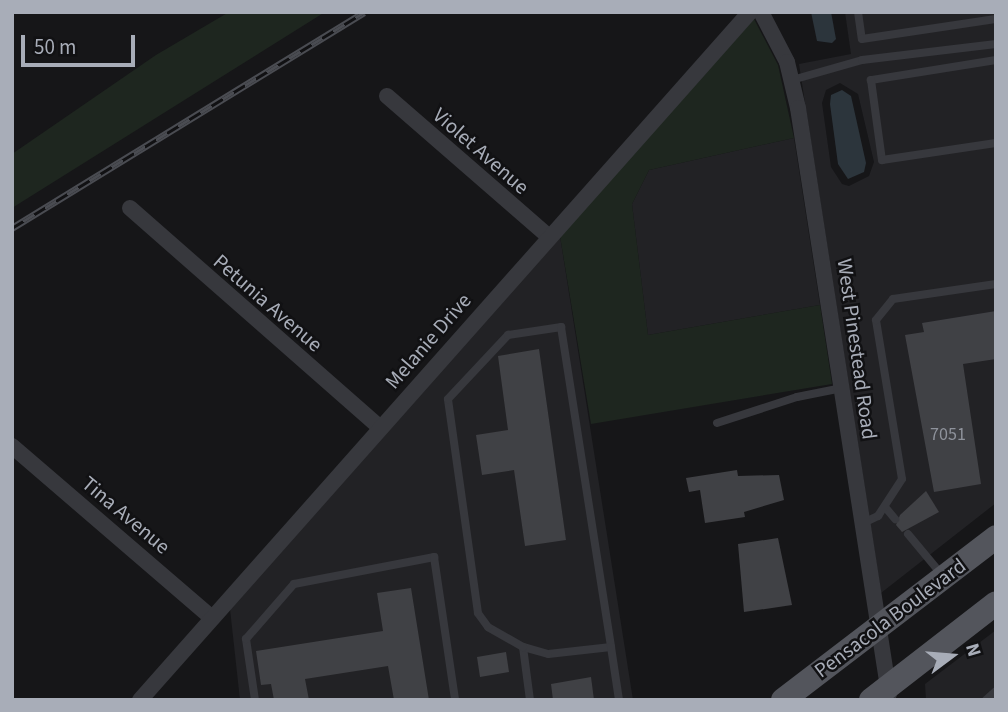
<!DOCTYPE html>
<style>
body{margin:0}
#map{position:relative;width:1008px;height:712px;overflow:hidden;background:#161618;font-family:"Source Sans 3",sans-serif}
div>[style]{position:absolute}
[style*='--x']{left:calc(var(--x)*1px);top:calc(var(--y)*1px);width:calc(var(--w)*1px);rotate:calc(var(--a)*1deg)}
.built>*{inset:0;background:#222225}
.green>*{inset:0;background:#1e261f}
.water>*{inset:0;background:#2c353c}
.building>*{inset:0;background:#404145}
.service>*{height:8px;margin:-4px;padding:0 4px;transform-origin:4px;border-radius:4px;background:#37383d}
.minor>*{height:16px;margin:-8px;padding:0 8px;transform-origin:8px;border-radius:8px;background:#37383d}
.primary>*{height:24px;margin:-12px;padding:0 12px;transform-origin:12px;border-radius:12px;background:#53555c}
.rail>*{height:7px;margin-top:-3.5px;transform-origin:0;background:repeating-linear-gradient(90deg,#111113 0 13px,#4a4c52 0 26px);box-sizing:border-box;border-block:2px solid #4a4c52}
span{translate:-50% -50%;white-space:nowrap;text-align:center;line-height:1.15;-webkit-text-stroke:5px #111113;paint-order:stroke}
.number-label{font-size:18px;color:#8e929b}
.number-label span{-webkit-text-stroke-width:0}
.street-label{font-size:21px;color:#a8adb8}
.frame{position:absolute;inset:0;border:14px solid #a8adb8;pointer-events:none}
.north{position:absolute;left:917px;top:621px;width:70px;height:70px;-webkit-text-stroke:5px #111113;paint-order:stroke;rotate:74deg;font-size:19px;font-weight:700;line-height:28px;text-align:center;color:#a8adb8}
.north::after{content:'';display:block;margin:auto;width:24px;height:32px;background:#a8adb8;clip-path:polygon(50% 0,100% 100%,50% 72%,0 100%)}
.scale{position:absolute;left:21px;top:35px;width:114px;height:32px;box-sizing:border-box;border:4px solid #a8adb8;border-top:0;padding-left:9px;font-size:21px;line-height:24px;white-space:nowrap;color:#a8adb8;-webkit-text-stroke:5px #111113;paint-order:stroke}
</style>
<div id="map">
<div class="built">
<i style="clip-path:polygon(evenodd,845px 12px,996px 12px,996px 503px,881px 593px,799px 64px,851px 54px,845px 12px,840px 83px,858px 94px,874px 162px,869px 176px,849px 186px,842px 184px,831px 167px,822px 103px,826px 90px,840px 83px)"></i>
<i style="clip-path:polygon(794px 138px,820px 305px,648px 335px,632px 204px,649px 170px)"></i>
<i style="clip-path:polygon(560px 236px,633px 700px,240px 700px,230px 609px)"></i>
<i style="clip-path:polygon(996px 630px,996px 700px,926px 700px,925px 684px)"></i>
</div>
<div class="green">
<i style="clip-path:polygon(229px 12px,325px 12px,12px 208px,12px 154px,156px 55px)"></i>
<i style="clip-path:polygon(754px 19px,778px 65px,794px 138px,649px 170px,632px 204px,648px 335px,820px 305px,832px 384px,591px 424px,560px 236px)"></i>
</div>
<div class="water">
<i style="clip-path:polygon(811px 12px,831px 12px,836px 39px,832px 43px,817px 41px)"></i>
<i style="clip-path:polygon(842px 90px,851px 96px,866px 163px,864px 172px,848px 179px,838px 164px,830px 104px,831px 95px)"></i>
</div>
<div class="building">
<i style="clip-path:polygon(996px 311px,996px 359px,963px 364px,981px 484px,934px 492px,905px 335px,924px 332px,922px 323px)"></i>
<i style="clip-path:polygon(539px 349px,566px 540px,525px 546px,514px 470px,482px 475px,476px 435px,508px 430px,498px 356px)"></i>
<i style="clip-path:polygon(737px 470px,738px 476px,779px 475px,784px 500px,744px 512px,745px 517px,705px 523px,700px 490px,689px 492px,686px 478px)"></i>
<i style="clip-path:polygon(926px 491px,939px 512px,902px 532px,896px 525px,900px 515px)"></i>
<i style="clip-path:polygon(778px 538px,792px 605px,744px 612px,738px 544px)"></i>
<i style="clip-path:polygon(411px 588px,429px 700px,394px 700px,388px 666px,305px 679px,309px 700px,274px 700px,271px 684px,261px 685px,256px 651px,383px 631px,377px 593px)"></i>
<i style="clip-path:polygon(506px 652px,509px 672px,480px 677px,477px 657px)"></i>
<i style="clip-path:polygon(591px 677px,594px 700px,553px 700px,551px 684px)"></i>
</div>
<div class="service">
<i style="--x:858;--y:12;--w:27;--a:82"></i>
<i style="--x:862;--y:39;--w:135;--a:-8.5"></i>
<i style="--x:996;--y:60;--w:127;--a:170.9"></i>
<i style="--x:871;--y:80;--w:81;--a:82.2"></i>
<i style="--x:882;--y:160;--w:115;--a:-8.5"></i>
<i style="--x:792;--y:80;--w:73;--a:-15.9"></i>
<i style="--x:862;--y:60;--w:135;--a:-6.8"></i>
<i style="--x:717;--y:423;--w:84;--a:-18"></i>
<i style="--x:797;--y:397;--w:46;--a:-11.3"></i>
<i style="--x:885;--y:507;--w:16;--a:50"></i>
<i style="--x:861;--y:524;--w:19;--a:-25"></i>
<i style="--x:878;--y:516;--w:44;--a:-57"></i>
<i style="--x:902;--y:479;--w:161;--a:-99.3"></i>
<i style="--x:876;--y:320;--w:27;--a:-51"></i>
<i style="--x:893;--y:299;--w:104;--a:-8.3"></i>
<i style="--x:908;--y:534;--w:53;--a:50.3"></i>
<i style="--x:523;--y:647;--w:53;--a:82.5"></i>
<i style="--x:611;--y:647;--w:63;--a:173.7"></i>
<i style="--x:548;--y:654;--w:26;--a:-164"></i>
<i style="--x:523;--y:647;--w:40;--a:-150.3"></i>
<i style="--x:488;--y:627;--w:17;--a:-126"></i>
<i style="--x:478;--y:613;--w:216;--a:-98"></i>
<i style="--x:448;--y:399;--w:88;--a:-46.8"></i>
<i style="--x:508;--y:335;--w:54;--a:-8.6"></i>
<i style="--x:561;--y:327;--w:324;--a:81.1"></i>
<i style="--x:611;--y:647;--w:54;--a:81.4"></i>
<i style="--x:255;--y:700;--w:62;--a:-98.4"></i>
<i style="--x:246;--y:639;--w:73;--a:-48.9"></i>
<i style="--x:294;--y:584;--w:143;--a:-10.9"></i>
<i style="--x:434;--y:557;--w:145;--a:81.6"></i>
<i style="--x:986;--y:700;--w:13;--a:-42"></i>
</div>
<div class="minor">
<i style="--x:761;--y:12;--w:56;--a:62.5"></i>
<i style="--x:787;--y:62;--w:47;--a:76.6"></i>
<i style="--x:798;--y:108;--w:593;--a:81.17"></i>
<i style="--x:387;--y:96;--w:213;--a:41"></i>
<i style="--x:130;--y:208;--w:333;--a:41.3"></i>
<i style="--x:12;--y:446;--w:264;--a:40.7"></i>
<i style="--x:140;--y:700;--w:919;--a:-48.44"></i>
</div>
<div class="primary">
<i style="--x:783;--y:700;--w:268;--a:-37.4"></i>
<i style="--x:871;--y:700;--w:158;--a:-37.8"></i>
</div>
<div class="rail">
<i style="--x:12;--y:228;--w:413;--a:-31.5"></i>
</div>
<div class="number-label">
<span style="left:948px;top:435px">7051</span>
</div>
<div class="street-label">
<span style="left:481px;top:151px;rotate:41deg">Violet Avenue</span>
<span style="left:268px;top:303px;rotate:41deg">Petunia Avenue</span>
<span style="left:428px;top:341px;rotate:-49deg">Melanie Drive</span>
<span style="left:857px;top:349px;rotate:82deg">West Pinestead Road</span>
<span style="left:126px;top:515px;rotate:40deg">Tina Avenue</span>
<span style="left:890px;top:618px;rotate:-37deg">Pensacola Boulevard</span>
</div>
<div class="frame"></div>
<div class="north">N</div>
<div class="scale">50 m</div>
</div>
